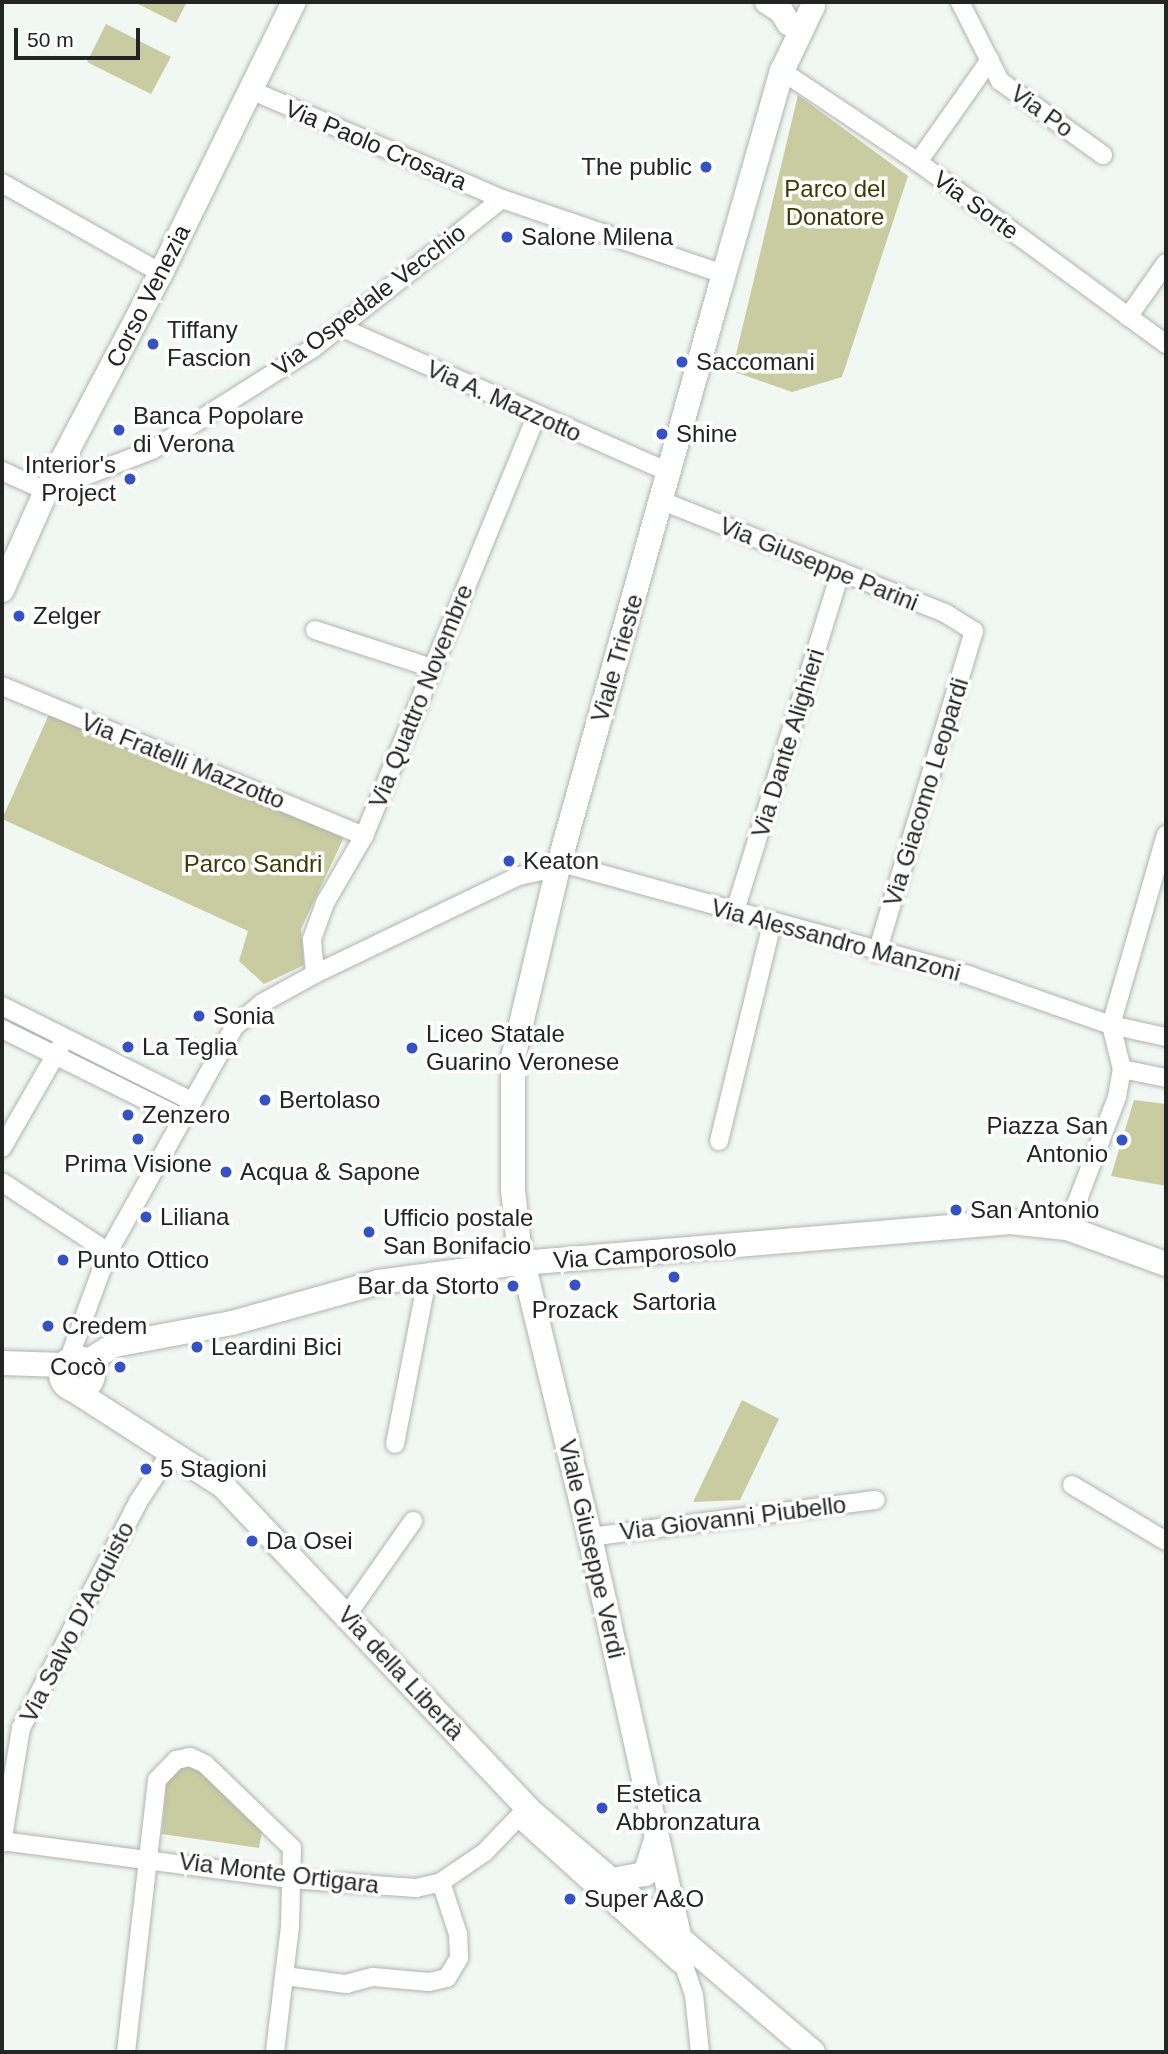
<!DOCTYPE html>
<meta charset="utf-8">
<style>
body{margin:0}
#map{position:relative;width:1168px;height:2054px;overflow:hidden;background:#f1f8f3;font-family:Arial,sans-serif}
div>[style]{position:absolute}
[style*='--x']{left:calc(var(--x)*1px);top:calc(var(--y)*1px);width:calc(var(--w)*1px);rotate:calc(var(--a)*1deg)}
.green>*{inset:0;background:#c9cca1}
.roads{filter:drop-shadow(0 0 2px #aeb4b0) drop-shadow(0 0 2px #aeb4b0)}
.street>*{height:18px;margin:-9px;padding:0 9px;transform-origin:9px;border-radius:9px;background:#fff}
.secondary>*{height:24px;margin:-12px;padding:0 12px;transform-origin:12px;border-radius:12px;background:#fff}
.secondary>.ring{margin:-12px;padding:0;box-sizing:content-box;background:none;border:24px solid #fff;border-radius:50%}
.dots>*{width:19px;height:19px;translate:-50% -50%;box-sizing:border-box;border:4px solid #fff;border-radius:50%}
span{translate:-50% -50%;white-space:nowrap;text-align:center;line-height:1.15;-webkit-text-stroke:7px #fff;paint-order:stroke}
.street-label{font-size:24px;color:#232524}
.poi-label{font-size:24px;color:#232524}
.right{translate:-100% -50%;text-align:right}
.left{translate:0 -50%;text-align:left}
.park-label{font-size:24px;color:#3a3b04}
.frame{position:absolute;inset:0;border:4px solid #232524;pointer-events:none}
.scale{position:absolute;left:14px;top:28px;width:126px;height:32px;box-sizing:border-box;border:4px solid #232524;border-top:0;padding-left:9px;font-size:21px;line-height:24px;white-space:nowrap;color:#232524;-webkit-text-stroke:5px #fff;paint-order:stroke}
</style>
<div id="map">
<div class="green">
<i style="clip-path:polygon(134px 2px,187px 2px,176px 23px)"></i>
<i style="clip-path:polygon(106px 24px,171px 57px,151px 94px,87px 62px)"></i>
<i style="clip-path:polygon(798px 95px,908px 176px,842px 377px,792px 392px,732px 371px)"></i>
<i style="clip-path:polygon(51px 710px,345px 835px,301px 929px,304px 965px,264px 984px,239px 961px,248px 931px,2px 819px)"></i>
<i style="clip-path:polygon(1134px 1100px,1166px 1104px,1166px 1186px,1111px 1176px)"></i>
<i style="clip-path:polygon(742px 1400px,779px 1419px,740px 1500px,693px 1502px)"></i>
<i style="clip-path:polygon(191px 1764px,263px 1827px,259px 1848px,162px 1834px,167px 1779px,170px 1771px)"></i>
</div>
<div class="roads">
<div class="street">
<i style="--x:960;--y:2;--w:89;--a:63.1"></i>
<i style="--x:1000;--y:81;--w:127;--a:35.7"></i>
<i style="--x:782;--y:71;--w:164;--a:33.8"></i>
<i style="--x:918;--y:162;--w:308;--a:36.3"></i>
<i style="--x:251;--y:90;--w:274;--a:23.5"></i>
<i style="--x:502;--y:199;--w:234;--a:18.7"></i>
<i style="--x:918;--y:162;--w:125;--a:-54.8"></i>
<i style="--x:2;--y:183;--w:183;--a:29.5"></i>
<i style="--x:1128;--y:317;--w:66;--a:-54.9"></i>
<i style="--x:340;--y:327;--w:360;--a:23.8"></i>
<i style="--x:2;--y:471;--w:48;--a:24.4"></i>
<i style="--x:46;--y:491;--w:114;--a:-21.1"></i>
<i style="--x:152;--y:450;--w:189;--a:-32.3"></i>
<i style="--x:312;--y:349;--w:242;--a:-38.3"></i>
<i style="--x:662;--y:501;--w:304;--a:21.6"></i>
<i style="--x:945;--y:613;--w:34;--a:32"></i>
<i style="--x:974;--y:631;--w:336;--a:106.8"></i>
<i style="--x:315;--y:630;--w:123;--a:18"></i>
<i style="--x:2;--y:686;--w:392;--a:22.5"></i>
<i style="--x:734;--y:914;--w:359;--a:-72.7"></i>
<i style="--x:315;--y:974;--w:35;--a:-95"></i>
<i style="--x:312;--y:939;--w:38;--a:-70"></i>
<i style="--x:325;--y:903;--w:78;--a:-59.8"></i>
<i style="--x:364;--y:836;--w:454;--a:-67.7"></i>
<i style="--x:2;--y:1006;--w:212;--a:26.6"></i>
<i style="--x:2;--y:1029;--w:201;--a:26.3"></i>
<i style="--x:1122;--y:1069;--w:45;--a:11.6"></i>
<i style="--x:719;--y:1141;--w:224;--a:-76.3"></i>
<i style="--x:2;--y:1148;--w:116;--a:-60.1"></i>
<i style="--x:2;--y:1182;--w:127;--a:33.4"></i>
<i style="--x:1067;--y:1228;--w:140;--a:-69.1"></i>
<i style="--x:1117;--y:1097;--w:28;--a:-80"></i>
<i style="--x:1122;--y:1069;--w:45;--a:-104"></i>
<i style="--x:1111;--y:1025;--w:198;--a:-73.9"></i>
<i style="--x:68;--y:1361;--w:116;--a:-69.8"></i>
<i style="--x:108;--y:1252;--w:259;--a:-60.7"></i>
<i style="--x:235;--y:1026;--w:35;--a:-40"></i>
<i style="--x:262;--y:1003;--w:60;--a:-28.7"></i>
<i style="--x:315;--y:974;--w:226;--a:-25.7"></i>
<i style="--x:519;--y:876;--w:51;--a:-12.4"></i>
<i style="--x:569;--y:865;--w:417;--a:15.4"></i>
<i style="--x:971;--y:976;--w:148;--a:19.3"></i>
<i style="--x:1111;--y:1025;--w:56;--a:12.3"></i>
<i style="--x:395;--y:1444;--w:173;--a:-79"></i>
<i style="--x:1072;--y:1485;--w:109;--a:30.8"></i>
<i style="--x:590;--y:1537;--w:288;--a:-7.4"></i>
<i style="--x:347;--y:1615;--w:115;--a:-54.9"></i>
<i style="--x:519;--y:1818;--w:217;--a:42.2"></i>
<i style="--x:2;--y:1841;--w:291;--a:7.5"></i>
<i style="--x:291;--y:1879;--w:125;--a:4.1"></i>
<i style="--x:416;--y:1888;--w:26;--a:-13"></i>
<i style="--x:441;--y:1882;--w:53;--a:-34.3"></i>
<i style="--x:485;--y:1852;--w:61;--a:-46.3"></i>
<i style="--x:2;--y:1843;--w:117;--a:-80.6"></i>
<i style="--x:21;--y:1728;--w:254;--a:-62.6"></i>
<i style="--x:138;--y:1502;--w:60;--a:-56.6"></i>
<i style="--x:680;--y:1954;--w:43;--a:71.1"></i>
<i style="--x:694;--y:1995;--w:57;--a:84"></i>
<i style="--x:285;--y:1976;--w:62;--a:7.5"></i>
<i style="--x:346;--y:1984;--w:28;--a:-15"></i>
<i style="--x:373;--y:1977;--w:56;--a:5.1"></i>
<i style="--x:429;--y:1982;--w:18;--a:-13"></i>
<i style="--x:447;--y:1978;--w:23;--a:-59"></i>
<i style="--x:459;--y:1958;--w:24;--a:-92"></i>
<i style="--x:458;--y:1934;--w:55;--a:-108.1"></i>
<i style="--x:126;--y:2052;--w:274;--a:-83.5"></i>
<i style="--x:157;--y:1780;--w:28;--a:-46"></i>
<i style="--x:176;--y:1760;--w:14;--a:-12"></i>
<i style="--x:190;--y:1757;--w:17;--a:25"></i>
<i style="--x:205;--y:1764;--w:121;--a:44"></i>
<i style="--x:292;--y:1848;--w:78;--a:91.5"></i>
<i style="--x:290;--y:1926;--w:127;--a:96.8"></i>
</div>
<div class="secondary">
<i style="--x:767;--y:2;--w:17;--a:33"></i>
<i style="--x:781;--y:11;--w:15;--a:58"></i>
<i style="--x:2;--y:590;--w:108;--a:-66"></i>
<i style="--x:46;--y:491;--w:246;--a:-62.2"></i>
<i style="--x:161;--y:273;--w:302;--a:-63.9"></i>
<i class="ring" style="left:61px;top:1358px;width:8px;height:8px"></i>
<i style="--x:87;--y:1362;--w:32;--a:-32"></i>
<i style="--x:114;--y:1345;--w:120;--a:-10.6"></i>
<i style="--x:232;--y:1323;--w:153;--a:-15.6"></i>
<i style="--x:379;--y:1282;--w:132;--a:-7.8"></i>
<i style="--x:510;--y:1264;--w:502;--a:-4.8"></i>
<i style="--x:1010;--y:1222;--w:57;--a:6"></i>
<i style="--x:1067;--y:1228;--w:105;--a:20"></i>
<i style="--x:2;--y:1363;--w:62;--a:1.8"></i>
<i style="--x:69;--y:1387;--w:183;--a:32.7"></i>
<i style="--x:223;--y:1486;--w:443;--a:46.6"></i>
<i style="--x:527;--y:1808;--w:376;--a:40.5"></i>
<i style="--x:613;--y:1880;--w:33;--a:-11"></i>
<i style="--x:645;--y:1874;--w:35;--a:-72"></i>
<i style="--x:680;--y:1940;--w:413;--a:-102.6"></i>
<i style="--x:590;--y:1537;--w:300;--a:-103.7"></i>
<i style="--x:519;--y:1246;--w:56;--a:-96.1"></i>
<i style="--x:513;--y:1190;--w:132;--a:-90"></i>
<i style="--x:513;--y:1058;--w:196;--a:-76.7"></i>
<i style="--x:558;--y:867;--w:601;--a:-74.37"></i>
<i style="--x:720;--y:288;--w:226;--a:-74.1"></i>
<i style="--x:782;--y:71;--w:72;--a:-64.5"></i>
</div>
</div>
<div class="dots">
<i style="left:706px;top:167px;background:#3552c4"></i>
<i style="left:507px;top:237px;background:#3552c4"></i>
<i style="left:153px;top:344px;background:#3552c4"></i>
<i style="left:682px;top:362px;background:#3552c4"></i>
<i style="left:119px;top:430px;background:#3552c4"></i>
<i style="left:662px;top:434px;background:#3552c4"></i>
<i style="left:130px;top:479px;background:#3552c4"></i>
<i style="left:19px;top:616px;background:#3552c4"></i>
<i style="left:509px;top:861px;background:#3552c4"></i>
<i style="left:199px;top:1016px;background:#3552c4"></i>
<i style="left:128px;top:1047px;background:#3552c4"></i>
<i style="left:412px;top:1048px;background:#3552c4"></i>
<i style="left:265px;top:1100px;background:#3552c4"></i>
<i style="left:128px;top:1115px;background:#3552c4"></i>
<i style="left:138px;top:1139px;background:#3552c4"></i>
<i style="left:1122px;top:1140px;background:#3552c4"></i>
<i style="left:226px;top:1172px;background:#3552c4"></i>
<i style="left:956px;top:1210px;background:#3552c4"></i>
<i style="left:146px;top:1217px;background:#3552c4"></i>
<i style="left:369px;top:1232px;background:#3552c4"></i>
<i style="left:63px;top:1260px;background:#3552c4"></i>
<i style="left:674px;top:1277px;background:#3552c4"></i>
<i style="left:575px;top:1285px;background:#3552c4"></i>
<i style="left:513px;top:1286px;background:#3552c4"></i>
<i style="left:48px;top:1326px;background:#3552c4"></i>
<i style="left:197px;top:1347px;background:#3552c4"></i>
<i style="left:120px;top:1367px;background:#3552c4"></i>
<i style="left:146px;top:1469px;background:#3552c4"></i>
<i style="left:252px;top:1541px;background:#3552c4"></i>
<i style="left:602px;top:1808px;background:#3552c4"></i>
<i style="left:570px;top:1899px;background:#3552c4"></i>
</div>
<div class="street-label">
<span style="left:1042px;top:111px;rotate:36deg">Via Po</span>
<span style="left:376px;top:145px;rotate:23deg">Via Paolo Crosara</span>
<span style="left:976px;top:205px;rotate:36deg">Via Sorte</span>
<span style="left:148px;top:296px;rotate:-63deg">Corso Venezia</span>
<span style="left:369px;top:300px;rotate:-37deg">Via Ospedale Vecchio</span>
<span style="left:504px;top:401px;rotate:24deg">Via A. Mazzotto</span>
<span style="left:819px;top:564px;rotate:22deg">Via Giuseppe Parini</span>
<span style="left:617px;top:658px;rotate:-74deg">Viale Trieste</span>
<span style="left:421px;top:696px;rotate:-68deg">Via Quattro Novembre</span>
<span style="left:788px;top:743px;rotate:-73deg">Via Dante Alighieri</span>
<span style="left:183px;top:761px;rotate:22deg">Via Fratelli Mazzotto</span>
<span style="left:926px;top:792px;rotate:-73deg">Via Giacomo Leopardi</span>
<span style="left:836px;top:940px;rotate:15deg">Via Alessandro Manzoni</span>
<span style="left:645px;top:1254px;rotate:-4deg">Via Camporosolo</span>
<span style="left:733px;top:1518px;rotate:-7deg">Via Giovanni Piubello</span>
<span style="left:592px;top:1549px;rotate:77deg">Viale Giuseppe Verdi</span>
<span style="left:77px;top:1622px;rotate:-63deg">Via Salvo D'Acquisto</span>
<span style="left:401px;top:1673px;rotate:47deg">Via della Libertà</span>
<span style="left:279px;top:1873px;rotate:7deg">Via Monte Ortigara</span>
</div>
<div class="poi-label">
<span class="right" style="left:692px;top:167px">The public</span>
<span class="left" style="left:521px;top:237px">Salone Milena</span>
<span class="left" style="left:167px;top:344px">Tiffany<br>Fascion</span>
<span class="left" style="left:696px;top:362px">Saccomani</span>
<span class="left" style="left:133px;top:430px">Banca Popolare<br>di Verona</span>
<span class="left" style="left:676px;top:434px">Shine</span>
<span class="right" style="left:116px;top:479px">Interior's<br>Project</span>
<span class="left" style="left:33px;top:616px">Zelger</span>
<span class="left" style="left:523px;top:861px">Keaton</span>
<span class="left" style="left:213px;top:1016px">Sonia</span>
<span class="left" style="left:426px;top:1048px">Liceo Statale<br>Guarino Veronese</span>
<span class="left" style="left:142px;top:1047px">La Teglia</span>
<span class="left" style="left:279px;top:1100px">Bertolaso</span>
<span class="left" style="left:142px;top:1115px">Zenzero</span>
<span class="right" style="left:1108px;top:1140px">Piazza San<br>Antonio</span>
<span style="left:138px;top:1164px">Prima Visione</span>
<span class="left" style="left:240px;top:1172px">Acqua &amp; Sapone</span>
<span class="left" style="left:970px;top:1210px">San Antonio</span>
<span class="left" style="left:160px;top:1217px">Liliana</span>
<span class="left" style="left:383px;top:1232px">Ufficio postale<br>San Bonifacio</span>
<span class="left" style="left:77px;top:1260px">Punto Ottico</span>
<span class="right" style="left:499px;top:1286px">Bar da Storto</span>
<span style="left:674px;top:1302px">Sartoria</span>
<span style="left:575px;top:1310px">Prozack</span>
<span class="left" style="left:62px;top:1326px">Credem</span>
<span class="left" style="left:211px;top:1347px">Leardini Bici</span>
<span class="right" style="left:106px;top:1367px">Cocò</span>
<span class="left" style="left:160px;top:1469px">5 Stagioni</span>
<span class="left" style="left:266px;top:1541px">Da Osei</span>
<span class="left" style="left:616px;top:1808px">Estetica<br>Abbronzatura</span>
<span class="left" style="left:584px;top:1899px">Super A&amp;O</span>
</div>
<div class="park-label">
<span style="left:835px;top:203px">Parco del<br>Donatore</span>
<span style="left:253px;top:864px">Parco Sandri</span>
</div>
<div class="frame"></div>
<div class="scale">50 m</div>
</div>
